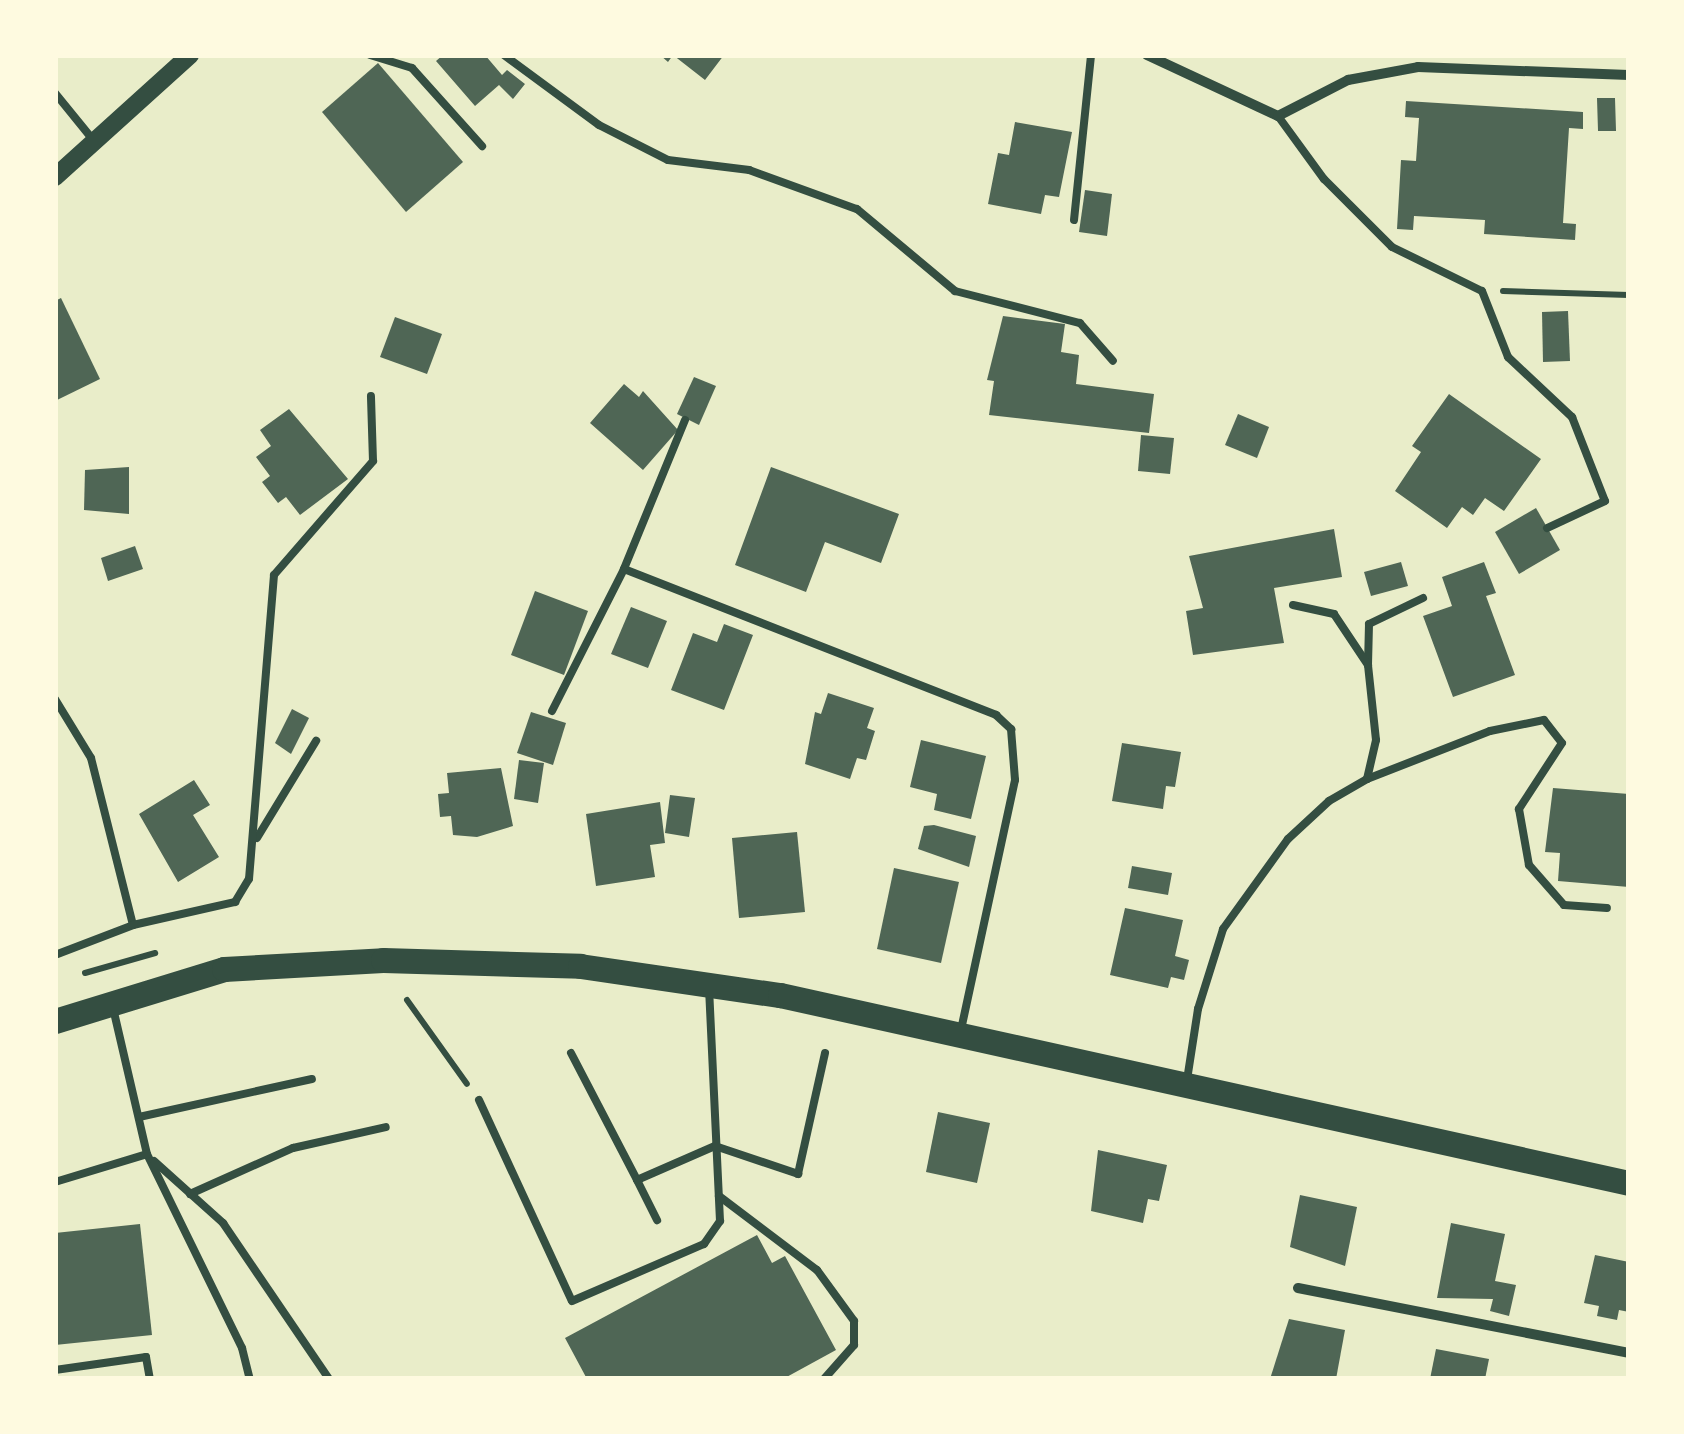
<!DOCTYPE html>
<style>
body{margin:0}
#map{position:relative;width:1684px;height:1434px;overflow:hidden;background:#e9edc9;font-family:"PT Serif",serif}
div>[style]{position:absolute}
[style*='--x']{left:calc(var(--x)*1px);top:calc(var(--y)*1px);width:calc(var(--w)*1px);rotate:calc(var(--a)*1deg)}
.building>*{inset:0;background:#4f6655}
.path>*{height:6px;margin:-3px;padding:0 3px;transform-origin:3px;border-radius:3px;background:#344e41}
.service>*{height:8px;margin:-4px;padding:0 4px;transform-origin:4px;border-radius:4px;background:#344e41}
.minor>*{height:10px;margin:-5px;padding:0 5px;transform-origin:5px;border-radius:5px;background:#344e41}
.tertiary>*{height:18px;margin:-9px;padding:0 9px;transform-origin:9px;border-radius:9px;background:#344e41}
.primary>*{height:25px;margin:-12.5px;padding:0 12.5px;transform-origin:12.5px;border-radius:12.5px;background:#344e41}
span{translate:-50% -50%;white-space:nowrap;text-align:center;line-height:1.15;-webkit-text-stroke:10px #fefae0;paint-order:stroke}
.frame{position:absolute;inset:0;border:58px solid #fefae0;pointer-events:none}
</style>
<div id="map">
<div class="building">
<i style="clip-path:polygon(443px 55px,485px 55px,502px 75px,507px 70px,525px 84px,513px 99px,499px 85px,475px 106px,436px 61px)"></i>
<i style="clip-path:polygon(660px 55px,724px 55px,705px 80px,673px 55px,668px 62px)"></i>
<i style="clip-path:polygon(378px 63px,463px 162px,406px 212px,322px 112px)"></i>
<i style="clip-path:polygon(1597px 98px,1615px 98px,1616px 131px,1598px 131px)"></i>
<i style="clip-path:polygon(1406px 101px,1583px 112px,1583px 129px,1569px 128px,1563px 223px,1576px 224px,1575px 240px,1484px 234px,1485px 220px,1414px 216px,1413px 230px,1397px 229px,1401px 160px,1416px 161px,1419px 118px,1405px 117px)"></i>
<i style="clip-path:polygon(1015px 122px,1072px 132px,1059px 197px,1045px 195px,1041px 214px,988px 204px,998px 153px,1009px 155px)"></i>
<i style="clip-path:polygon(1085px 190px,1112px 194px,1107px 236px,1079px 232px)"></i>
<i style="clip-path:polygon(61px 298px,100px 379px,55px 401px,55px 301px)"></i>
<i style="clip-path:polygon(1568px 311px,1570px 361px,1543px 362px,1542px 312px)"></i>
<i style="clip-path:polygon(1003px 316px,1065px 324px,1061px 352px,1079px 355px,1076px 384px,1154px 394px,1149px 433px,989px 415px,994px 381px,987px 380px)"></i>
<i style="clip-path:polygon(395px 317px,442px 334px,427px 374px,380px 357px)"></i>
<i style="clip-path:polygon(694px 377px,716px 386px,699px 425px,677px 414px)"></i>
<i style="clip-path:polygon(624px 384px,639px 397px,643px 391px,678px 430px,643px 470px,590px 423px)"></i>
<i style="clip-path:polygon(1449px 394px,1541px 459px,1504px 511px,1485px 498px,1473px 515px,1462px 507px,1447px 528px,1395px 491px,1421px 452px,1412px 446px)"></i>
<i style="clip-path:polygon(289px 409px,348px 479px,300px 515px,286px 497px,278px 503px,262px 482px,270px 476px,256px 457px,271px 446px,260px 430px)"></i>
<i style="clip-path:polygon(1238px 414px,1269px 427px,1257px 458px,1225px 445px)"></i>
<i style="clip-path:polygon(1141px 435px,1174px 438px,1170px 474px,1138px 471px)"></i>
<i style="clip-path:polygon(129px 467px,129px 514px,84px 510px,85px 470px)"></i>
<i style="clip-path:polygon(771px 467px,899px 514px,881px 563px,825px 542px,806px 592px,735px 565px)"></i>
<i style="clip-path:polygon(1536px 508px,1560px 550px,1519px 574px,1495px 532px)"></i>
<i style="clip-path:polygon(1334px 529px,1342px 577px,1274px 588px,1284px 643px,1193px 655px,1186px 611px,1203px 608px,1189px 556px)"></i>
<i style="clip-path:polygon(135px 546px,143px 569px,108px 581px,101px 558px)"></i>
<i style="clip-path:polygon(1401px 562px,1408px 586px,1371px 596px,1364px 572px)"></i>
<i style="clip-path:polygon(1484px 562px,1496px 593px,1486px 596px,1515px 675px,1453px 697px,1423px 616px,1452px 606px,1442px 577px)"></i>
<i style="clip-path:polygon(535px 591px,588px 611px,564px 675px,511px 655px)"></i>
<i style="clip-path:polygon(631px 607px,667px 621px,648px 668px,611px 654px)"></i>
<i style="clip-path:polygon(724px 624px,753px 635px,724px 710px,671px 690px,693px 633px,717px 642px)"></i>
<i style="clip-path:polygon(828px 693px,874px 708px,867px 728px,875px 731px,866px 760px,857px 758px,850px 779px,805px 764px,815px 712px,821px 714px)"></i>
<i style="clip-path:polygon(292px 709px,309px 718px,291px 754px,275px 743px)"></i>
<i style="clip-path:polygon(531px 712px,566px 723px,553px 765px,517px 753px)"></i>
<i style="clip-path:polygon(921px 740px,986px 756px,971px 819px,934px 810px,937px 794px,910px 787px)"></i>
<i style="clip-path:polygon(1122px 743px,1181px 752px,1175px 787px,1166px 786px,1163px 809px,1112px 801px)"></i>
<i style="clip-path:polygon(519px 760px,544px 763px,538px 803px,514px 799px)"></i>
<i style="clip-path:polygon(501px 768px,513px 826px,477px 837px,453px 835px,451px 816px,440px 817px,438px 794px,449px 793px,447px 773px)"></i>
<i style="clip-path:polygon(194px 780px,210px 805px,193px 815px,219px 857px,178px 882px,139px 814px)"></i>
<i style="clip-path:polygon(1553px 788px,1629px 794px,1629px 887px,1558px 881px,1560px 853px,1545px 852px)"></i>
<i style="clip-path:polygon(670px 795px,695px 798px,689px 837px,665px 833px)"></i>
<i style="clip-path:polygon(660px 802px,665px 843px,650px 845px,655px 877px,596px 886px,586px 814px)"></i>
<i style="clip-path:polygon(934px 825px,976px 836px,969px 867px,918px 849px,924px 826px)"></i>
<i style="clip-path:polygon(797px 832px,805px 912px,739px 918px,732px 838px)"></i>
<i style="clip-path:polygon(1132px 866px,1172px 873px,1168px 895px,1128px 888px)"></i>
<i style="clip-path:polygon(894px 868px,959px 882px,941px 963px,877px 949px)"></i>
<i style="clip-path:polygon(1125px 908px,1183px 920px,1175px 956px,1189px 960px,1184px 980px,1171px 977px,1168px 988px,1110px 975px)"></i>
<i style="clip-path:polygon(938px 1112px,990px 1123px,977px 1183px,926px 1172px)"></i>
<i style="clip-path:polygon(1098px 1150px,1167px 1165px,1159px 1201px,1148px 1199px,1143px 1223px,1091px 1211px)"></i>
<i style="clip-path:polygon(1300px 1195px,1357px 1207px,1345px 1266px,1290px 1247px)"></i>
<i style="clip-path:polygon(1451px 1223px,1505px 1234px,1495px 1281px,1516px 1285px,1509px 1316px,1490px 1311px,1493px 1299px,1437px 1298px)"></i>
<i style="clip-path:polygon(140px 1224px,152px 1335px,55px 1345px,55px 1233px)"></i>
<i style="clip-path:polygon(757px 1235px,772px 1263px,785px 1256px,836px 1350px,783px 1379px,587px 1379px,565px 1338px)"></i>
<i style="clip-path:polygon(1595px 1255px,1629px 1262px,1629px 1312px,1619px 1310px,1617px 1320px,1597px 1316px,1599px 1306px,1584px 1303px)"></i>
<i style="clip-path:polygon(1289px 1319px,1345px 1330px,1336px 1379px,1270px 1379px)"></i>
<i style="clip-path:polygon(1436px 1349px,1489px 1359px,1485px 1379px,1430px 1379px)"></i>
</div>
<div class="path">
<i style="--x:1503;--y:291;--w:126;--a:1.8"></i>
<i style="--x:85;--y:973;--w:73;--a:-15.9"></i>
<i style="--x:407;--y:1000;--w:103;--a:54.5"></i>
</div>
<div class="service">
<i style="--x:370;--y:55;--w:44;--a:17.2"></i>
<i style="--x:412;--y:68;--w:105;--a:48.1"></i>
<i style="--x:504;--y:55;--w:118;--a:36.4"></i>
<i style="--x:599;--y:125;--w:77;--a:26.9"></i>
<i style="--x:668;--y:160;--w:82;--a:7"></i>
<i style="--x:749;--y:170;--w:115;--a:19.9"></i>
<i style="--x:857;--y:209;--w:128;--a:39.9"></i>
<i style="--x:955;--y:291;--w:129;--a:14.4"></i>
<i style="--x:1080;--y:323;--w:50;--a:49"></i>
<i style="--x:55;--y:93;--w:62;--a:50.9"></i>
<i style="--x:1278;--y:116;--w:78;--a:53.9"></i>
<i style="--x:1324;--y:179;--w:96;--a:45"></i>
<i style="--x:1392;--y:247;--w:100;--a:26.1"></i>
<i style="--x:1482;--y:291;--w:71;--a:68.5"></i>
<i style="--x:1508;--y:357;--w:88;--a:43.2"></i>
<i style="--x:1572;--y:417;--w:90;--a:68.6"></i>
<i style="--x:1605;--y:501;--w:64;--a:155"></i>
<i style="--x:1074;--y:220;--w:166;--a:-84.1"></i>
<i style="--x:685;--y:420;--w:161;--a:112.3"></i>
<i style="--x:624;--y:569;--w:400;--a:21.4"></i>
<i style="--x:996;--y:715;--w:21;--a:43"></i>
<i style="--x:1011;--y:729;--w:51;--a:85.5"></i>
<i style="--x:1015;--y:780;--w:256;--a:102.2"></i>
<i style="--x:1368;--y:665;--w:41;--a:-88.6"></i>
<i style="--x:1369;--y:624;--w:60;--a:-25.7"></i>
<i style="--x:55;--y:699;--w:69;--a:58.6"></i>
<i style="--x:91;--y:758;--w:172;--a:75.9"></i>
<i style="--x:552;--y:711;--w:159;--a:-63.1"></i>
<i style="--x:1367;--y:779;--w:132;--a:-21.3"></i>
<i style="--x:1490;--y:731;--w:55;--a:-11.5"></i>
<i style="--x:1544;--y:720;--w:29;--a:52"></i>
<i style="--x:1562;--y:743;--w:79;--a:123.1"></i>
<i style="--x:1519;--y:809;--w:57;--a:79.9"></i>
<i style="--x:1529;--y:865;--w:53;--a:48.8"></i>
<i style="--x:1564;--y:905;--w:43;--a:4"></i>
<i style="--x:257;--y:838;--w:114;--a:-58.7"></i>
<i style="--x:55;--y:955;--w:84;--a:-21"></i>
<i style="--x:133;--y:925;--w:105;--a:-12.7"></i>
<i style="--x:235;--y:902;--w:27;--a:-59"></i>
<i style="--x:249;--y:879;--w:305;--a:-85.3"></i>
<i style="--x:274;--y:575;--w:151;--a:-49"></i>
<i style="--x:373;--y:461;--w:65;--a:-91.8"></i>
<i style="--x:113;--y:1008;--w:150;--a:76.9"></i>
<i style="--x:147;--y:1154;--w:216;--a:63.9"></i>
<i style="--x:242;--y:1348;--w:32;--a:76"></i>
<i style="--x:571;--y:1053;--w:143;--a:62.5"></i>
<i style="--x:637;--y:1180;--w:85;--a:-23.6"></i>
<i style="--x:715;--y:1146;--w:88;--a:18.6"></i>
<i style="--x:798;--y:1174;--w:124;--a:-77.4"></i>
<i style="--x:1187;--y:1080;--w:72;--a:-81.2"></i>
<i style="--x:1198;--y:1009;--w:84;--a:-72.6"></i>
<i style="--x:1223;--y:929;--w:111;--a:-54.2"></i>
<i style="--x:1288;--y:839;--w:56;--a:-42.8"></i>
<i style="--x:1329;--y:801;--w:44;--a:-30.1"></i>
<i style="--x:1367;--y:779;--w:40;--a:-77"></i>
<i style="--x:1376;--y:740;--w:75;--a:-96.1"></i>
<i style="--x:1368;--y:665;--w:61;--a:-123.7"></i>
<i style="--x:1334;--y:614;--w:42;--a:-167.6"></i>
<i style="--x:479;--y:1100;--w:221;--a:65.2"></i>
<i style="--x:572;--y:1301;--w:144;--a:-23.4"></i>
<i style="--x:704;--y:1244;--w:28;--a:-55"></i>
<i style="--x:720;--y:1221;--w:232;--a:-92.7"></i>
<i style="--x:139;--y:1117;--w:177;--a:-12.4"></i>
<i style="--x:154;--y:1161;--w:93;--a:41.9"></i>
<i style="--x:223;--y:1223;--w:189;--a:55.8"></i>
<i style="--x:637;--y:1180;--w:45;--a:63.4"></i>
<i style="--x:55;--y:1182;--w:96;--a:-16.9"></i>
<i style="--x:190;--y:1194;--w:113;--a:-24.1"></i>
<i style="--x:293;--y:1148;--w:95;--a:-12.7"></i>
<i style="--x:719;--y:1196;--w:123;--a:37.1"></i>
<i style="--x:817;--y:1270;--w:63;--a:54"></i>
<i style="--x:854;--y:1321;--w:24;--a:90"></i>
<i style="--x:854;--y:1345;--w:45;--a:131.4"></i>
<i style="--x:55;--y:1370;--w:92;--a:-8.1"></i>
<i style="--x:146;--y:1357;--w:22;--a:80"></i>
</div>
<div class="minor">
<i style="--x:1147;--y:55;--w:145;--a:25"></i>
<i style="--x:1278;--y:116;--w:79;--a:-27.2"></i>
<i style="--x:1348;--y:80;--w:71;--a:-10.5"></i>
<i style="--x:1418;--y:67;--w:211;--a:2.2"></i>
<i style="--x:1298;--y:1288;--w:337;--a:11.1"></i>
</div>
<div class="tertiary">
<i style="--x:55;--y:177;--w:182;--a:-42.1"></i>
</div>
<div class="primary">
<i style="--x:55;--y:1021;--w:177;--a:-17.1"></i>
<i style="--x:224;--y:969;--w:159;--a:-3.2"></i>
<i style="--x:383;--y:960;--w:197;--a:1.7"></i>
<i style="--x:580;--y:966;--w:202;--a:8.3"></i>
<i style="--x:780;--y:995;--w:870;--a:12.49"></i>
</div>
<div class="frame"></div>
</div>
